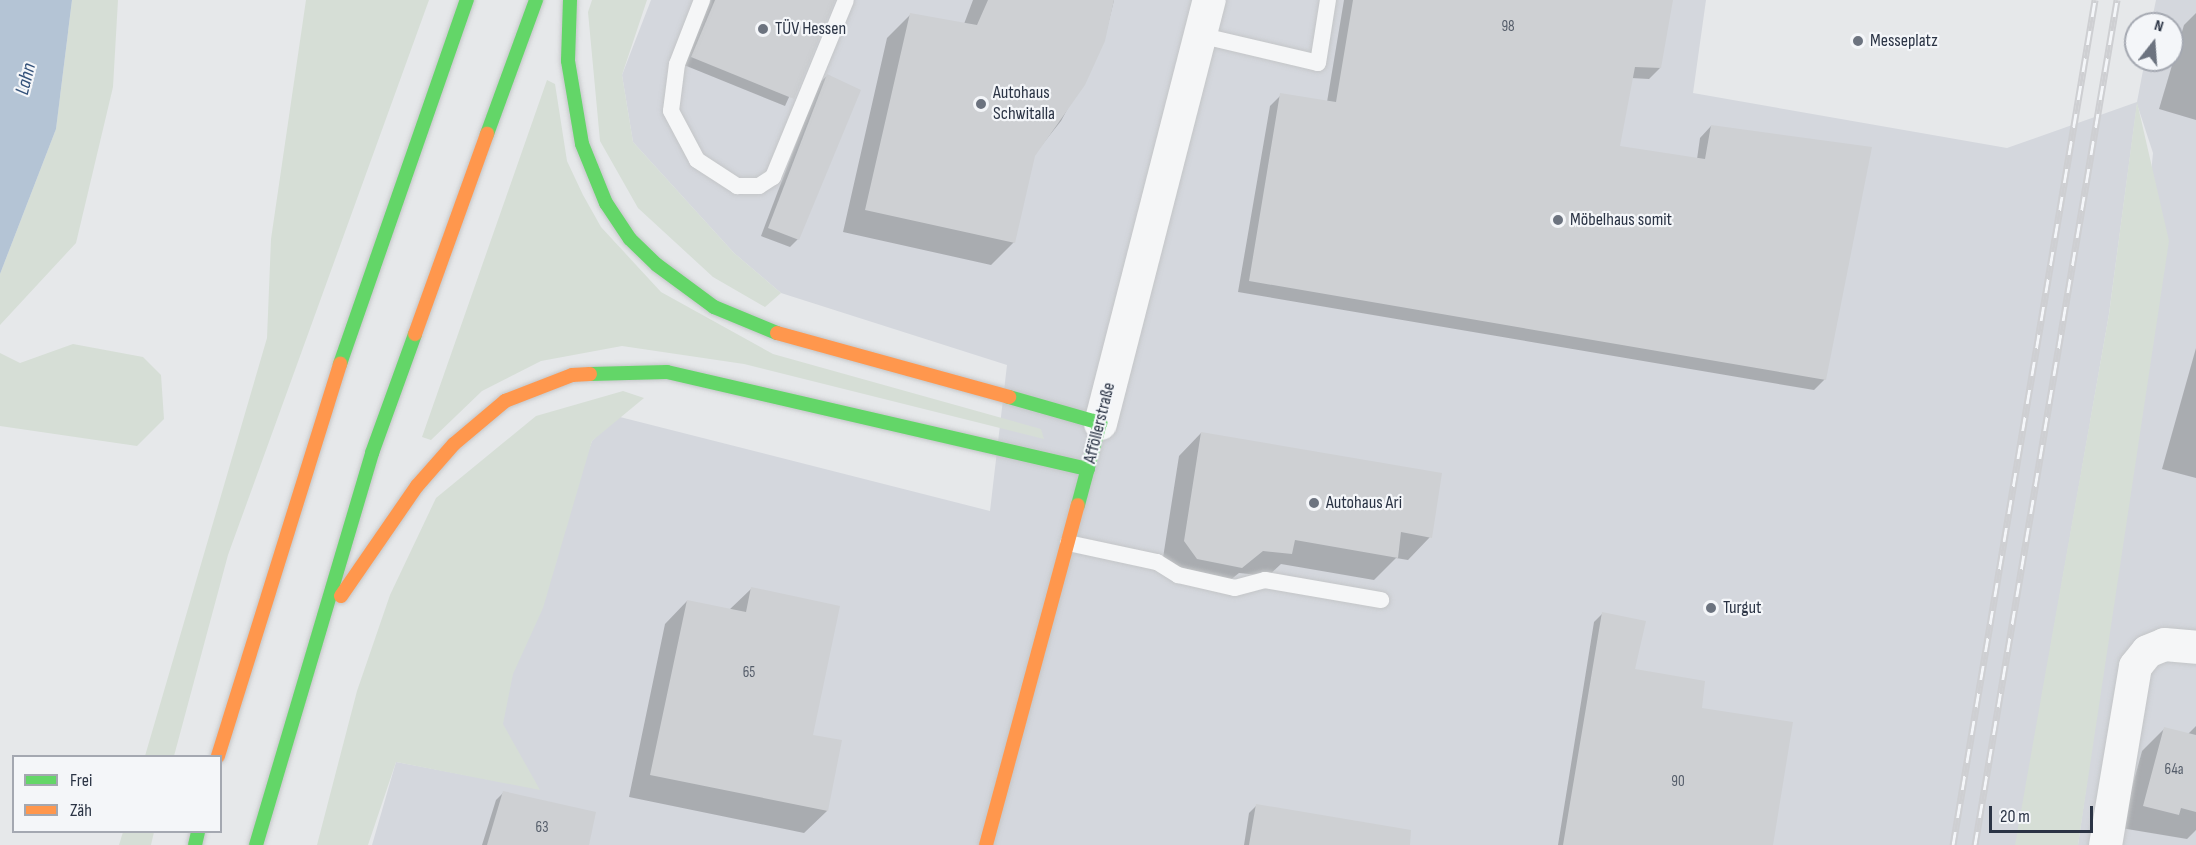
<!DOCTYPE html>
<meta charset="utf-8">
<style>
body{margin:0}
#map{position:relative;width:2196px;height:845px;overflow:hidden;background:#e6e8ea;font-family:"Sofia Sans Condensed",sans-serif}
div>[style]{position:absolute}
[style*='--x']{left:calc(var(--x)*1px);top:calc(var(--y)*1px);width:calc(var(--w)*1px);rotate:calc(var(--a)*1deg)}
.built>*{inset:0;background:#d4d7dd}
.green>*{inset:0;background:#d6ded6}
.water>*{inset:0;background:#b4c4d5}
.shadow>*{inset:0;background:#0003}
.building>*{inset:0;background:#ced0d3}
.roads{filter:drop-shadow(0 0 2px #c4c6c8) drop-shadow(0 0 2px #c4c6c8)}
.lane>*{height:16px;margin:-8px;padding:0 8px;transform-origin:8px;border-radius:8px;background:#f5f6f7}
.street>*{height:33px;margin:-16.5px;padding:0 16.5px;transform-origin:16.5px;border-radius:16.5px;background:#f5f6f7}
.fast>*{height:14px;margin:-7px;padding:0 7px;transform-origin:7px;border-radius:7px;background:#63d668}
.slow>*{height:14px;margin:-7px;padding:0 7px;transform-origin:7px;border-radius:7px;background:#ff974d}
.rail>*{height:7px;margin-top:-3.5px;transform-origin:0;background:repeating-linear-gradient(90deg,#f4f6f9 0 14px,#cecfd2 0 28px);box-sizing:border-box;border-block:2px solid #cecfd2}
.dots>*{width:16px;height:16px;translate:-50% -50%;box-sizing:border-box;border:3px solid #f4f6f9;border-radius:50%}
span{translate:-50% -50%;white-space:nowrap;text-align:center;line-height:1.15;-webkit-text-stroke:4.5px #f4f6f9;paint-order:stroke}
.number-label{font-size:15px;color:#545c69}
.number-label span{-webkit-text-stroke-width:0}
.poi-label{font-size:18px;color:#2b3445}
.left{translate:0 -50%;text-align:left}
.street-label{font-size:18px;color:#2b3445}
.water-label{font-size:20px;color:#34527a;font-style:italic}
.legend{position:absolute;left:12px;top:755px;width:210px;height:78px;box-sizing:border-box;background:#f4f6f9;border:2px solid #a4a8b1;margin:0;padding:8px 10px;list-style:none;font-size:18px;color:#2b3445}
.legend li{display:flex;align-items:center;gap:12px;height:30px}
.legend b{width:30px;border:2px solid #a4a8b1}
.north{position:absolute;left:2124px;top:12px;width:60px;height:60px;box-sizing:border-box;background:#f4f6f9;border:2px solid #a4a8b1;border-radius:50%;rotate:17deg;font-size:16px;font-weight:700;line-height:24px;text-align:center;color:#2b3445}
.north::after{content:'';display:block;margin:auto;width:21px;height:27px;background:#6c737f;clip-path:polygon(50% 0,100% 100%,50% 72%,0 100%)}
.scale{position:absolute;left:1989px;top:806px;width:104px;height:27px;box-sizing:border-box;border:3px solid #2b3445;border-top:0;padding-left:8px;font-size:18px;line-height:21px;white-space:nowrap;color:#2b3445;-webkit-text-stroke:4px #f4f6f9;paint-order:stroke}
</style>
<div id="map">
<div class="built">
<i style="clip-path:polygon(651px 0,1706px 0,1693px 93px,2007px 148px,2137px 102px,2145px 60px,2172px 60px,2172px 24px,2151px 24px,2156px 0,2196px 0,2196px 845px,2078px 845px,2106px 647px,2153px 153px,2137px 104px,2109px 314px,2016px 845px,372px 845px,396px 762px,476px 777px,592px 441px,616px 416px,990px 511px,1007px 365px,781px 293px,734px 253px,633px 142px,622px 75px)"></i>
</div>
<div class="green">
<i style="clip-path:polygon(72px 0,118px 0,113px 87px,76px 243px,0 325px,0 274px,56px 129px)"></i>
<i style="clip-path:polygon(306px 0,429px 0,228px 555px,174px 756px,145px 756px,267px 338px,271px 239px)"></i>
<i style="clip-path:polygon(592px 0,647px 0,622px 75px,633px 142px,734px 253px,781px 293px,765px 307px,713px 277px,638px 208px,600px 141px,588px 12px)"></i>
<i style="clip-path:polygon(547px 80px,555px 84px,567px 161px,583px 195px,601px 227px,661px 292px,773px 354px,1041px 429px,1044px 439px,744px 364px,622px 346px,541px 361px,482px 391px,431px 440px,422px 437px)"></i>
<i style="clip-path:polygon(2137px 102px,2169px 241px,2078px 845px,2015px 845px,2109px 314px)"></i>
<i style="clip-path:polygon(73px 344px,143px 357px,161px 375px,164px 419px,137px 446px,0 426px,0 353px,20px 363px)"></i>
<i style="clip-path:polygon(623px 391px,644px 398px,592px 441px,543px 608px,513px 674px,503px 724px,540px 790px,396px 762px,368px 845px,317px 845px,357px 691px,390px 595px,436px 498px,536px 416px)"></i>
<i style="clip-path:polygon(123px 832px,154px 832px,151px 845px,119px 845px)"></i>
</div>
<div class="water">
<i style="clip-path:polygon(0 0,72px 0,56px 129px,0 274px)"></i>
</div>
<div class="shadow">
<i style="clip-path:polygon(711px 0,833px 0,785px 106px,684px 65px)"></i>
<i style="clip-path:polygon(973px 0,1114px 0,1104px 41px,1061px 121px,1034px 155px,1014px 242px,991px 265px,843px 232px,887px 38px,910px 15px,964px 24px)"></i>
<i style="clip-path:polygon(1344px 0,1672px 0,1660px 68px,1649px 79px,1631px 78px,1619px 147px,1697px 159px,1700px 138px,1711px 126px,1825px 379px,1814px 390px,1238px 292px,1270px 106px,1281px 95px,1327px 102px)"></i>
<i style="clip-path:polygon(2196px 13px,2196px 120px,2159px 109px,2184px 25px)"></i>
<i style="clip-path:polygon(827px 76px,798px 239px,790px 247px,761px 236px,819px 83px)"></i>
<i style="clip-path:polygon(2196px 348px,2196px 478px,2162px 469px)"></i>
<i style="clip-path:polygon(1201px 433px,1430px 537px,1408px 560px,1396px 558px,1374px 580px,1281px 564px,1268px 576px,1239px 573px,1218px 590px,1162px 564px,1179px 456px)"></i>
<i style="clip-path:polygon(751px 589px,811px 736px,827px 811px,804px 833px,629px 797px,665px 624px,687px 601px,729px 610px)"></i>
<i style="clip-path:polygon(1602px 614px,1633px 670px,1700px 710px,1771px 845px,1558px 845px,1594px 622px)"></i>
<i style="clip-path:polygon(2196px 726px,2196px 830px,2187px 839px,2121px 828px,2142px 751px,2165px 728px,2187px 735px)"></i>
<i style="clip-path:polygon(504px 792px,588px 845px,482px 845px,496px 800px)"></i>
<i style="clip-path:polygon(1257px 805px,1400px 845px,1244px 845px,1249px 813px)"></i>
</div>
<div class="building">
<i style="clip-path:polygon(715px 0,835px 0,794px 99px,691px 57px)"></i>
<i style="clip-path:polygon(988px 0,1114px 0,1105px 41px,1085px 85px,1035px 156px,1015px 243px,865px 210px,910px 13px,977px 25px)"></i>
<i style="clip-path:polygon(1353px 0,1673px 0,1661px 68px,1635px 67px,1620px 146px,1705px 159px,1711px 125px,1872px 147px,1826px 380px,1249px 281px,1280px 93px,1336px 102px)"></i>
<i style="clip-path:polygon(827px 74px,861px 90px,799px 240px,768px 228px)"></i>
<i style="clip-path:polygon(1201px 432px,1442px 473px,1432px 538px,1401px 532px,1398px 558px,1295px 540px,1292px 554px,1263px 551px,1242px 568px,1197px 559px,1184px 541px)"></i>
<i style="clip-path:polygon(751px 587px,840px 606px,813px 735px,842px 740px,828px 811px,650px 775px,687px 600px,746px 612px)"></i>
<i style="clip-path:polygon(1602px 612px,1646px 621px,1635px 669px,1705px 681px,1702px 708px,1793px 722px,1773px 845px,1563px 845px)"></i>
<i style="clip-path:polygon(2164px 727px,2196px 735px,2196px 812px,2181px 808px,2179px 815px,2143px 806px)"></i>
<i style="clip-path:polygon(503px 791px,596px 812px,589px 845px,487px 845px)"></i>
<i style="clip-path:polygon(1256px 804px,1411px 830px,1410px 845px,1249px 845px)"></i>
</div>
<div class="roads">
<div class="lane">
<i style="--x:702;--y:0;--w:69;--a:111.3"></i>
<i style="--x:677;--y:64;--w:47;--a:97.3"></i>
<i style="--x:671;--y:111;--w:55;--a:62"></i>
<i style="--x:697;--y:160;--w:48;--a:33"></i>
<i style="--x:737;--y:186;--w:22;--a:0"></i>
<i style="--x:759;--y:186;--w:17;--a:-33"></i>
<i style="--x:773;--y:177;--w:191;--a:-67.6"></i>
<i style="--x:1199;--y:35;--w:122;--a:13.2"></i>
<i style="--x:1318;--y:63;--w:64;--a:-81"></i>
<i style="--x:1068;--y:543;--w:91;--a:12.1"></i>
<i style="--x:1157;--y:562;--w:25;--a:32"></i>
<i style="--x:1178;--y:575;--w:58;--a:12.8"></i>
<i style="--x:1235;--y:588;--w:31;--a:-15"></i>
<i style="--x:1265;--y:580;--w:118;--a:9.8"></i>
</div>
<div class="street">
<i style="--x:1100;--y:423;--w:437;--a:-75.6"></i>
<i style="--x:2105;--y:845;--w:181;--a:-80.5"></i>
<i style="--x:2135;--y:666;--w:19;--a:-51"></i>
<i style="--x:2147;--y:651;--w:18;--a:-22"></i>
<i style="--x:2164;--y:644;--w:32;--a:5"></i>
</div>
<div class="fast">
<i style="--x:570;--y:0;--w:61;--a:91.9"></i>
<i style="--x:568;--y:61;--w:84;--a:80.4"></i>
<i style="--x:582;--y:144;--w:64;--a:67.9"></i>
<i style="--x:606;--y:203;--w:43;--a:56.3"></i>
<i style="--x:630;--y:239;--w:37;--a:44"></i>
<i style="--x:657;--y:265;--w:71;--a:36.4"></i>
<i style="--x:714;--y:307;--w:68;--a:22.4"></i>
<i style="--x:487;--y:134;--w:143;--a:-69.9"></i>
<i style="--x:340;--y:364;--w:386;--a:-70.8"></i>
<i style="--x:590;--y:374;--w:77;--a:-1.5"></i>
<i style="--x:667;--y:372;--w:432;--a:13"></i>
<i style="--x:1009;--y:397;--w:95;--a:15.9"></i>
<i style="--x:1078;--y:505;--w:85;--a:-75"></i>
<i style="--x:195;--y:845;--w:13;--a:-77"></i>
<i style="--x:256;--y:845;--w:409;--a:-73.5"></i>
<i style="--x:372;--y:453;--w:127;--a:-70.1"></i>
</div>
<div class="slow">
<i style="--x:777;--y:333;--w:241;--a:15.4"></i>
<i style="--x:415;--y:334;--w:213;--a:-70.2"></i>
<i style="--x:341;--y:596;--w:134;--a:-55.4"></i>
<i style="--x:417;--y:486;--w:56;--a:-48.6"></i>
<i style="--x:454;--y:444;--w:67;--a:-40.1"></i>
<i style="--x:505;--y:401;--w:72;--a:-21.2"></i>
<i style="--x:572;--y:375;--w:18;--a:-3"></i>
<i style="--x:218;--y:756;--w:411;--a:-72.7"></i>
<i style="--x:986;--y:845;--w:352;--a:-74.9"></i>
</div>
</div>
<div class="rail">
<i style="--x:1953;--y:845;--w:857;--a:-80.46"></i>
<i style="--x:1975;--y:845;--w:857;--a:-80.46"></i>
</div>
<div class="dots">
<i style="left:763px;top:29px;background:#6c737f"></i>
<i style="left:1858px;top:41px;background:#6c737f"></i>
<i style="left:981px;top:104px;background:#6c737f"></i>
<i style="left:1558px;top:220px;background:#6c737f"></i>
<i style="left:1314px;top:503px;background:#6c737f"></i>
<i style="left:1711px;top:608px;background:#6c737f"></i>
</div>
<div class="number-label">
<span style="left:1508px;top:27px">98</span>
<span style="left:749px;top:673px">65</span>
<span style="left:2174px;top:770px">64a</span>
<span style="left:1678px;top:782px">90</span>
<span style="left:542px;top:828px">63</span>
</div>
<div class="poi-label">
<span class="left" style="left:775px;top:29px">TÜV Hessen</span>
<span class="left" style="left:1870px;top:41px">Messeplatz</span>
<span class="left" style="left:993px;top:104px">Autohaus<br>Schwitalla</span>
<span class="left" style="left:1570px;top:220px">Möbelhaus somit</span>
<span class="left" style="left:1326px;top:503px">Autohaus Ari</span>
<span class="left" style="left:1723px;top:608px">Turgut</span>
</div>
<div class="street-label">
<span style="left:1100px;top:423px;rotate:-76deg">Afföllerstraße</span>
</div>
<div class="water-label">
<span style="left:26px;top:79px;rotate:-76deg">Lahn</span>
</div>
<ul class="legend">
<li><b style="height:8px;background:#63d668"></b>Frei</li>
<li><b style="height:8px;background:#ff974d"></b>Zäh</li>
</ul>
<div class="north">N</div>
<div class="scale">20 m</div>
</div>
